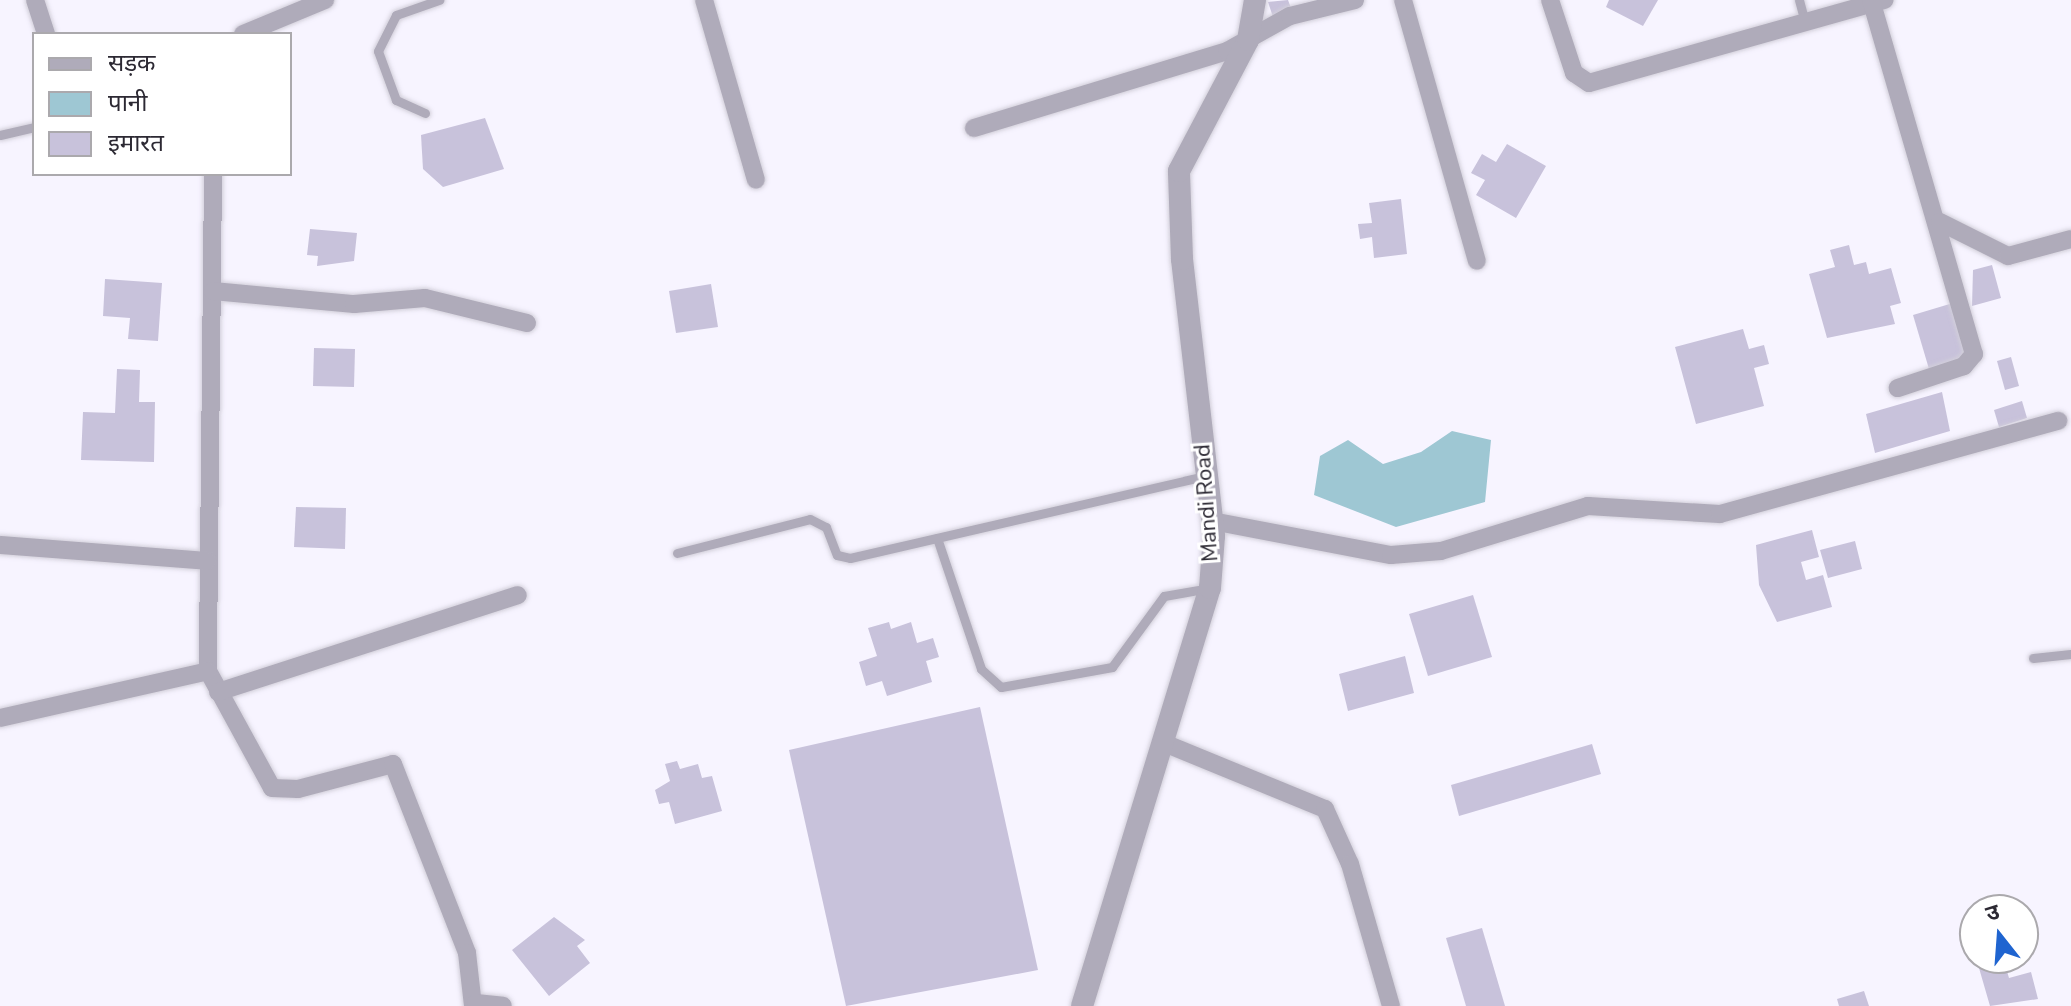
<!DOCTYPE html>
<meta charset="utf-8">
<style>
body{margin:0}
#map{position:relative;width:2071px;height:1006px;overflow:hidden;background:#f7f4ff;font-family:"Nunito Sans","Noto Sans Devanagari",sans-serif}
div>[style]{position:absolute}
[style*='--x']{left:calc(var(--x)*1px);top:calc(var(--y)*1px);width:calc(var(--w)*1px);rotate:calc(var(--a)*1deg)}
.water>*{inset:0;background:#9ec7d3}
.building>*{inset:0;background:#c8c2db}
.roads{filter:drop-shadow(0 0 2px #d2cfda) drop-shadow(0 0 2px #d2cfda)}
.service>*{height:9px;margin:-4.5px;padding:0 4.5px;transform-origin:4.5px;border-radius:4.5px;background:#afabba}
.minor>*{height:18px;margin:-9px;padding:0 9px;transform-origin:9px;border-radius:9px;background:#afabba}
.tertiary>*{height:22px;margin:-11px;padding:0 11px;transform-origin:11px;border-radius:11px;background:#afabba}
span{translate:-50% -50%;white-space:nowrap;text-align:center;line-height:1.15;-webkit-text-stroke:6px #fff;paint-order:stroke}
.street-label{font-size:22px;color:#2c2933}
.legend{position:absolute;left:32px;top:32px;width:260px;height:144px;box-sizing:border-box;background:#fff;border:2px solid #aba9ad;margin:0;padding:10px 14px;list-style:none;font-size:24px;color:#2c2933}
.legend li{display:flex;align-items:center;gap:16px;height:40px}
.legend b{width:40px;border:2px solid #aba9ad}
.north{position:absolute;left:1959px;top:894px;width:80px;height:80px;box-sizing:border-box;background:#fff;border:2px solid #aba9ad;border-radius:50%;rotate:343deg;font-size:22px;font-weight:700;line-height:32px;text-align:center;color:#2c2933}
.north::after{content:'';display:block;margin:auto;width:28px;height:36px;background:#1f64d0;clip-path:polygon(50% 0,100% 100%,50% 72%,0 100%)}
</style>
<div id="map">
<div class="water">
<i style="clip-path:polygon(1452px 431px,1491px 440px,1485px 502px,1396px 527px,1314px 495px,1320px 456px,1348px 440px,1383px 464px,1421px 452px)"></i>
</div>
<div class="building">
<i style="clip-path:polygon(1288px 0,1292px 11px,1273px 17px,1268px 2px)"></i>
<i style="clip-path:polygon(1609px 0,1658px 0,1643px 26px,1606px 7px)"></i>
<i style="clip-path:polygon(485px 118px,504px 169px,443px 187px,423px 169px,421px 135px)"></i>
<i style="clip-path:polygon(1507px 144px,1546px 166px,1516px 218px,1476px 195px,1485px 180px,1471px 173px,1482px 154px,1496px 162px)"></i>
<i style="clip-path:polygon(1401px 199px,1407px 254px,1374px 258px,1372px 237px,1360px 239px,1358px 224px,1372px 223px,1369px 203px)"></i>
<i style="clip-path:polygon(310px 229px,357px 233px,354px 261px,317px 266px,318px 256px,307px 255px)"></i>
<i style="clip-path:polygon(1849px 245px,1854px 265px,1866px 262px,1869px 274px,1891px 268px,1901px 303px,1890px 306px,1895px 324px,1827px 338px,1809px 274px,1835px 267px,1830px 250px)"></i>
<i style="clip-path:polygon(1992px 265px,2001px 298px,1972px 306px,1973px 270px)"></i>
<i style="clip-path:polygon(105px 279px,162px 283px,158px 341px,128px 339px,130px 318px,103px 316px)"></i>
<i style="clip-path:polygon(711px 284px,718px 327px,676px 333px,669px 291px)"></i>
<i style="clip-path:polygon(1953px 303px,1969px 358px,1929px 369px,1913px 315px)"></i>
<i style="clip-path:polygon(1743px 329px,1749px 349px,1764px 345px,1769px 364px,1754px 368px,1764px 406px,1696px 424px,1675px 347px)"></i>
<i style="clip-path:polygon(314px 348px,355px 349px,354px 387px,313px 386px)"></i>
<i style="clip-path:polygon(2011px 357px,2019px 386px,2005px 390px,1997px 361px)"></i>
<i style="clip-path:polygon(117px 369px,140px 370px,139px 402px,155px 402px,154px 462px,81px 460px,83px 412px,115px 413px)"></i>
<i style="clip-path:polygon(1942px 392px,1950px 431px,1875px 453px,1866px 414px)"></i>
<i style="clip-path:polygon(2022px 401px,2027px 418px,1999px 427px,1994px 410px)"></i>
<i style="clip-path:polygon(296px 507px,346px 508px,345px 549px,294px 547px)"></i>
<i style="clip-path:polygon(1812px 530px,1819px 557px,1801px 562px,1806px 580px,1823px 575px,1832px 607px,1777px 622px,1759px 585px,1756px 545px)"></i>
<i style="clip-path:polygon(1855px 541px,1862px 569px,1828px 578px,1820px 550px)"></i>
<i style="clip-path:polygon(1473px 595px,1492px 657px,1428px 676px,1409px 614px)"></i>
<i style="clip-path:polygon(889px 622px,891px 629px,911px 622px,917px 643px,933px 638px,939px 657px,926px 661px,932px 682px,887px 696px,882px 681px,866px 686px,859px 662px,877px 656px,868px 628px)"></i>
<i style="clip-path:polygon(1405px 656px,1414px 693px,1348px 711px,1339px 674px)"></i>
<i style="clip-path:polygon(980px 707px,1038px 970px,846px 1006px,789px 750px)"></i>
<i style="clip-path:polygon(1592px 744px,1601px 774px,1459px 816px,1451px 785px)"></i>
<i style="clip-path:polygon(677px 761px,680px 769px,698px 764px,702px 778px,712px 776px,722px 811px,675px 824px,669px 802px,659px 804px,655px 790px,670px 781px,665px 764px)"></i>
<i style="clip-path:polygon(554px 917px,585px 940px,577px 946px,590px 963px,549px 996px,512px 950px)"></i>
<i style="clip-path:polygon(1482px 928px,1505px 1006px,1466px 1006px,1446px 938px)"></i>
<i style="clip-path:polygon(2004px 961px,2009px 978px,2031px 972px,2038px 999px,1990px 1006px,1979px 968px)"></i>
<i style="clip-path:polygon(1864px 991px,1869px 1006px,1839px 1006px,1837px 999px)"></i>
</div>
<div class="roads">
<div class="service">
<i style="--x:1799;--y:0;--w:20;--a:75"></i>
<i style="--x:425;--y:113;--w:32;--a:-156"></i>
<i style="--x:396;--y:100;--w:52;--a:-110.2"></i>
<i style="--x:378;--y:51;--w:40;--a:-63.4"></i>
<i style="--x:396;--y:15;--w:46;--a:-19.2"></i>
<i style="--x:0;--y:135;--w:35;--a:-13"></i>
<i style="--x:937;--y:538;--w:138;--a:71.4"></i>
<i style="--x:981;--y:669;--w:27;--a:42"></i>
<i style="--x:1001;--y:687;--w:113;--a:-10.2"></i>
<i style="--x:1112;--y:667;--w:88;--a:-53.8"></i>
<i style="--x:1164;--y:596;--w:47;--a:-9.9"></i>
<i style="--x:677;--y:553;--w:137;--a:-14.3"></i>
<i style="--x:810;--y:519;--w:18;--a:27"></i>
<i style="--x:826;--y:527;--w:30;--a:69"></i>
<i style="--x:837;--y:555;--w:13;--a:13"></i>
<i style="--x:850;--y:558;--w:365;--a:-13"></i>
<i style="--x:2033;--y:658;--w:38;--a:-6"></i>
</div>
<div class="minor">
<i style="--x:35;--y:0;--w:36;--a:72"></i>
<i style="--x:704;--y:0;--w:187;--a:73.9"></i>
<i style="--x:1403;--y:0;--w:271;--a:74.2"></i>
<i style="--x:1550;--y:0;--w:77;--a:71.8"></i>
<i style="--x:1574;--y:73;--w:18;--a:34"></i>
<i style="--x:1589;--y:83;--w:307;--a:-15.7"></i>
<i style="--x:1871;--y:0;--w:369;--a:73.8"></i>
<i style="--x:1974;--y:354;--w:16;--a:130"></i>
<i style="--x:1964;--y:366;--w:70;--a:161.6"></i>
<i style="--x:243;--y:34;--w:89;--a:-22.5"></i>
<i style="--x:974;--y:128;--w:264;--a:-16.9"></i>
<i style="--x:1227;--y:51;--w:72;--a:-29.1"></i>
<i style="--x:1290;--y:16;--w:67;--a:-13.8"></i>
<i style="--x:213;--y:174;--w:497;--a:90.6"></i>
<i style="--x:208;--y:671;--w:133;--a:61.3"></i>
<i style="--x:272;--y:788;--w:26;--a:2"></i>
<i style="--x:298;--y:789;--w:98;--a:-14.7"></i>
<i style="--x:393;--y:764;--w:203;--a:68.6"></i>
<i style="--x:467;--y:953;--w:53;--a:83.5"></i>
<i style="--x:1940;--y:222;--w:76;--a:26.6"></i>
<i style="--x:2008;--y:256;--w:65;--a:-15.1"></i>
<i style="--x:213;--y:291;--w:142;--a:5.3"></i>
<i style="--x:354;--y:304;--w:71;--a:-4.8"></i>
<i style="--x:425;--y:298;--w:105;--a:13.8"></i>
<i style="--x:1212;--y:521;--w:182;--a:10.8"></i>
<i style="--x:1391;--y:555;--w:50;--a:-4.6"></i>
<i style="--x:1441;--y:551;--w:154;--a:-17"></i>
<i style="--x:1588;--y:506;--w:132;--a:3.5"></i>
<i style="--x:1720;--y:514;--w:351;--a:-15.4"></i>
<i style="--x:0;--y:545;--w:208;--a:4.4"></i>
<i style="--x:218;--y:692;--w:315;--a:-17.9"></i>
<i style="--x:0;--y:718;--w:213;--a:-12.7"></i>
<i style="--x:1164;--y:743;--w:174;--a:22.3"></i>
<i style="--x:1325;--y:809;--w:60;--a:65.6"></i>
<i style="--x:1350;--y:864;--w:148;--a:73.9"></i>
<i style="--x:476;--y:1003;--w:27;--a:6"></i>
</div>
<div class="tertiary">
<i style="--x:1082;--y:1006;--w:437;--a:-73"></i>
<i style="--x:1210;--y:588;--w:52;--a:-85.6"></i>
<i style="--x:1214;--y:536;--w:279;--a:-96.6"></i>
<i style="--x:1182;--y:259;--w:88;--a:-92"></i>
<i style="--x:1179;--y:171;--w:148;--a:-62.2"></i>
<i style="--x:1248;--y:40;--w:41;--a:-80.1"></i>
</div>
</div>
<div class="street-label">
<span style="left:1207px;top:503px;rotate:-94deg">Mandi Road</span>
</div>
<ul class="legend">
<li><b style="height:10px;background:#afabba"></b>सड़क</li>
<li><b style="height:22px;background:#9ec7d3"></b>पानी</li>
<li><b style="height:22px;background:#c8c2db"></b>इमारत</li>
</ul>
<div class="north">उ</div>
</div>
